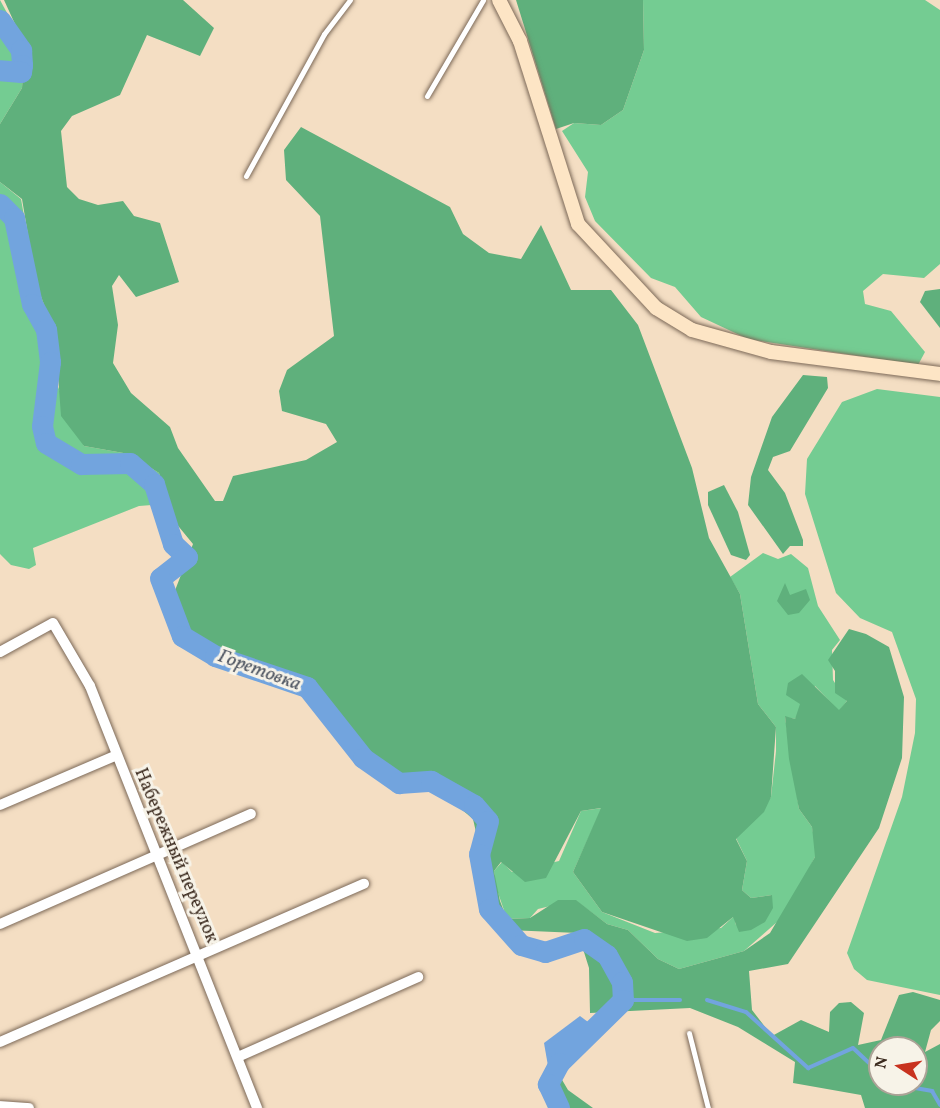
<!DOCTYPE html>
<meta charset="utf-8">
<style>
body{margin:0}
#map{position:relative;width:940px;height:1108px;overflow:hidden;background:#f4dec3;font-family:Vollkorn,serif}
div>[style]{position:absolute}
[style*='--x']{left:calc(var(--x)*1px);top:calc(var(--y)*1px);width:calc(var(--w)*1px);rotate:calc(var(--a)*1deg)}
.green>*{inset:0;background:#74cc92}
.forest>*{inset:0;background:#5fb07c}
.water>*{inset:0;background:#72a4de}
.stream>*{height:4px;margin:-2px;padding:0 2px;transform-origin:2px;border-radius:2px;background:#72a4de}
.river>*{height:21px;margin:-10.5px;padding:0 10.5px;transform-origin:10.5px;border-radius:10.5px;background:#72a4de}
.roads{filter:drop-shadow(0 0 2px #7c6958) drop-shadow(0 0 2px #7c6958)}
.lane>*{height:5px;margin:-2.5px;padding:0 2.5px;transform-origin:2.5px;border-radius:2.5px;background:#fff}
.street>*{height:10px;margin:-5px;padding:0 5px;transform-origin:5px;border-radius:5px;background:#fff}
.secondary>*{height:14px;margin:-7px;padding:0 7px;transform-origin:7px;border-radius:7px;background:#fde5c5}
span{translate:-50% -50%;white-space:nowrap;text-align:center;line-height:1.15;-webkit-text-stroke:6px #f7f3e8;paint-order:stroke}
.street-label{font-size:18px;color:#3b2a1e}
.water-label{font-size:20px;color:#4e5561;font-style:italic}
.north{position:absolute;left:868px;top:1036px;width:60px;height:60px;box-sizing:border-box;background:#f7f3e8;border:2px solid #aca397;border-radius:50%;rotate:282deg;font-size:16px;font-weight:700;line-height:24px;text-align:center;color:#3b2a1e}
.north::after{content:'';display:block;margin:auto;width:21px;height:27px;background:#c8321e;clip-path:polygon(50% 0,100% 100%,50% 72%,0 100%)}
</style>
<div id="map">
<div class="green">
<i style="clip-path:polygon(0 0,25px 46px,22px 88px,0 124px)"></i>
<i style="clip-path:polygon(643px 0,925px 0,940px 10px,940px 264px,924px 278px,883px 274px,863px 291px,865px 304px,891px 311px,925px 352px,918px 365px,748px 339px,701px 317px,675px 287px,651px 278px,595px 221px,585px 197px,588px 172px,562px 131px,574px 123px,601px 125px,623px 110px,644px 50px)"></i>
<i style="clip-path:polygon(0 182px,21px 199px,36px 283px,55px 334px,55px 380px,84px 446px,129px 454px,159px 473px,165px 504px,139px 506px,33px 548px,36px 565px,29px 569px,11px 565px,0 554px)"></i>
<i style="clip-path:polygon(877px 389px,940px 397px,940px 995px,867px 980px,854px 969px,847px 953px,902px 797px,915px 733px,916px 699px,892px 632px,860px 618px,836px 593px,805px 494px,807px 459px,842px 402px)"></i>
<i style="clip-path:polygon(763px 553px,778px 559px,791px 554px,808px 568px,818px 606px,840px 640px,832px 650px,833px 680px,847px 701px,839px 711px,815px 686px,795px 719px,785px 717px,799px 809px,812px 827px,815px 844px,815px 857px,785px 915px,744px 951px,679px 969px,658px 959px,628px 930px,607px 924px,575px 900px,538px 909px,530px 918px,507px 919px,496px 887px,494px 871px,502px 862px,512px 872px,559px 861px,581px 811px,602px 808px,573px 872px,602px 912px,655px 933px,721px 928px,734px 916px,736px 925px,772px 895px,751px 898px,742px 890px,747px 861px,736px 838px,771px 797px,776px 751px,776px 727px,758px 704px,740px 594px,730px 577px)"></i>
</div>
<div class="forest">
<i style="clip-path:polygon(evenodd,4px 0,183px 0,214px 28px,200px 56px,147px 35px,120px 95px,72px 116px,61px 131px,67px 187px,79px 199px,98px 205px,123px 201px,134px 216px,160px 223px,179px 282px,136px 297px,119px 275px,112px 286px,118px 325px,113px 363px,131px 393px,170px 427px,178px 448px,215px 501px,223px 501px,233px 476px,306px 460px,337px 442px,326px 424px,282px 411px,279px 391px,287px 370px,334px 336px,320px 216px,286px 180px,284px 150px,301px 127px,450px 207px,463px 234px,489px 253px,521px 259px,541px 225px,571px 290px,611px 290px,638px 325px,692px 468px,709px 538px,740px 594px,758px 704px,776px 727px,771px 797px,764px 812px,736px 839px,747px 861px,742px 890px,751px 898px,772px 895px,773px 908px,765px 922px,751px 930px,739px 932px,733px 917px,707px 938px,687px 941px,602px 912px,573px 872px,601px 808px,581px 811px,546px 878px,525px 882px,501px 862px,494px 871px,500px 901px,507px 919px,530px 918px,558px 900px,576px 900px,607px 924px,628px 930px,658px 959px,679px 969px,744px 951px,770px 933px,815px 857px,812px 827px,799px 809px,789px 759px,785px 716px,795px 719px,800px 704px,786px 695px,788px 683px,802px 674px,839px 710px,847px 701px,835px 693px,835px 671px,828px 660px,849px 629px,866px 634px,889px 647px,904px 697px,902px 758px,879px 828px,788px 964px,749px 971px,752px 1010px,772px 1036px,801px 1020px,829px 1032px,830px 1012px,839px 1003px,851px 1002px,864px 1013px,858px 1045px,881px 1040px,899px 995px,913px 992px,940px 1000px,940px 1021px,931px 1030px,925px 1052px,940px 1044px,940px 1108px,865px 1108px,861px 1095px,793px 1083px,795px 1062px,738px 1027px,690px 1008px,590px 1013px,589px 968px,578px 933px,508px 930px,493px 907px,473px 819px,448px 798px,382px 766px,346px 742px,322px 722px,319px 693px,195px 639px,177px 620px,174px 593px,193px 544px,170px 516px,159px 473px,129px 454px,84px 446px,61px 416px,55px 334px,36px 283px,22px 199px,0 182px,0 124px,22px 88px,25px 46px,4px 0,880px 1048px,916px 1048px,916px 1084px,880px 1084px,880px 1048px)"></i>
<i style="clip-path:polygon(516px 0,643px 0,644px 50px,623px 110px,601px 125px,574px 123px,556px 129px)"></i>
<i style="clip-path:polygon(940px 289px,940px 328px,920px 302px,925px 291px)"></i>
<i style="clip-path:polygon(803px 375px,827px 377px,828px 388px,790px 451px,773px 457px,768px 470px,785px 493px,803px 540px,803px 546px,790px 546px,783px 554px,748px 505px,751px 477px,772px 417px)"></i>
<i style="clip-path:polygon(724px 485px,738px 512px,750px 555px,746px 560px,731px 555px,708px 505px,708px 492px)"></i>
<i style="clip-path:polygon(785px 583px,790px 595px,806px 589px,810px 600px,799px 613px,788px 615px,777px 601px)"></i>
<i style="clip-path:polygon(558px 1073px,568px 1090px,593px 1108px,554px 1108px,549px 1082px)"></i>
</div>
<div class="water">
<i style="clip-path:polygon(580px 1016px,588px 1022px,589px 1040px,560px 1070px,548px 1066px,544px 1043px)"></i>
</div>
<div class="stream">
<i style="--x:623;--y:1000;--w:57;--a:0"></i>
<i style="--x:707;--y:1000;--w:41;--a:17.1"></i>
<i style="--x:746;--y:1012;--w:84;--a:42.1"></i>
<i style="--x:808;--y:1068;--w:49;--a:-24"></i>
<i style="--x:853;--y:1048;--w:37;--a:43"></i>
<i style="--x:892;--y:1084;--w:41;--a:9.9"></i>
<i style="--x:932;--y:1091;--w:16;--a:60"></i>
</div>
<div class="river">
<i style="--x:0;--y:20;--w:37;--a:55"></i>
<i style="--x:21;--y:50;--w:15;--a:86"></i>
<i style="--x:22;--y:65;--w:7;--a:98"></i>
<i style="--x:21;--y:72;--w:21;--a:-175"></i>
<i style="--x:0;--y:204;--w:20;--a:45"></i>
<i style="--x:14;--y:218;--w:88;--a:78.2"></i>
<i style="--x:32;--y:304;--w:29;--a:61"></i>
<i style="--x:46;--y:329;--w:33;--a:83"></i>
<i style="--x:50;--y:362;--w:64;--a:97.1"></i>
<i style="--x:42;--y:426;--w:17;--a:77"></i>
<i style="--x:46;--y:443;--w:41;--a:31"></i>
<i style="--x:81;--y:464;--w:49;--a:-1.2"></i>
<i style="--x:130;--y:463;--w:32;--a:41"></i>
<i style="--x:154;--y:484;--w:63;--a:72.4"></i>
<i style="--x:173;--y:544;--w:19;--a:43"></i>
<i style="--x:187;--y:557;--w:34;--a:142"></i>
<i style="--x:160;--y:578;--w:62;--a:69.2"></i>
<i style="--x:182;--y:636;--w:39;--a:31"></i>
<i style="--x:215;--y:656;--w:97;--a:18.6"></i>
<i style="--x:307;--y:687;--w:90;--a:51.7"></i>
<i style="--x:363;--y:758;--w:44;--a:34.8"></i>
<i style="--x:399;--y:783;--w:32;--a:-4"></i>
<i style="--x:431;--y:781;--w:49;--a:29.2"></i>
<i style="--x:474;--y:805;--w:21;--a:49"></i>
<i style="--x:488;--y:821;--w:34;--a:105"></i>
<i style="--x:479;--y:854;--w:56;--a:79.7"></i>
<i style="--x:489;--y:909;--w:48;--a:48.4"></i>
<i style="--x:521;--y:945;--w:25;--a:16"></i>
<i style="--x:545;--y:952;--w:41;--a:-18.4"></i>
<i style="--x:584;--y:939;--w:28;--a:35"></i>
<i style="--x:607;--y:955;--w:31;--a:61"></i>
<i style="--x:622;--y:982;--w:18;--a:87"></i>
<i style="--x:623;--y:1000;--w:90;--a:135.5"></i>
<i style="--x:559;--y:1063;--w:24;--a:118"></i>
<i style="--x:548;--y:1084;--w:26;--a:65"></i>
</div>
<div class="roads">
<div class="lane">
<i style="--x:427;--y:96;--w:111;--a:-59.7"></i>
<i style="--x:246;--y:176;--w:162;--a:-61.2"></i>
<i style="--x:324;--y:34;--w:43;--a:-52.6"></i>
<i style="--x:689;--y:1033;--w:77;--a:75.8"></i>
</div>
<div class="street">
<i style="--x:0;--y:652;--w:60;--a:-28.7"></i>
<i style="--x:53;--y:623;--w:73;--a:59.6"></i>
<i style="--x:90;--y:686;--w:454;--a:68.4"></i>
<i style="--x:0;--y:805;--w:125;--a:-23.1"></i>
<i style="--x:0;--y:924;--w:274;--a:-23.7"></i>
<i style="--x:0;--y:1042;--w:397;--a:-23.5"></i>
<i style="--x:240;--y:1056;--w:195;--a:-23.9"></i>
<i style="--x:0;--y:1106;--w:29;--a:4"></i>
</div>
<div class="secondary">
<i style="--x:499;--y:0;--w:46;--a:62.9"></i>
<i style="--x:520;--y:41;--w:192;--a:72.4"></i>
<i style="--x:578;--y:224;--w:115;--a:47.1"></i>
<i style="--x:656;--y:308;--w:42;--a:31.4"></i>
<i style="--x:692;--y:330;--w:82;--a:15.6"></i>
<i style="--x:771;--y:352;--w:170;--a:7.4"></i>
</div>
</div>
<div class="street-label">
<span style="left:175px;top:856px;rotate:67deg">Набережный переулок</span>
</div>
<div class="water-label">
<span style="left:259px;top:671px;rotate:20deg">Горетовка</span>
</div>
<div class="north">N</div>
</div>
